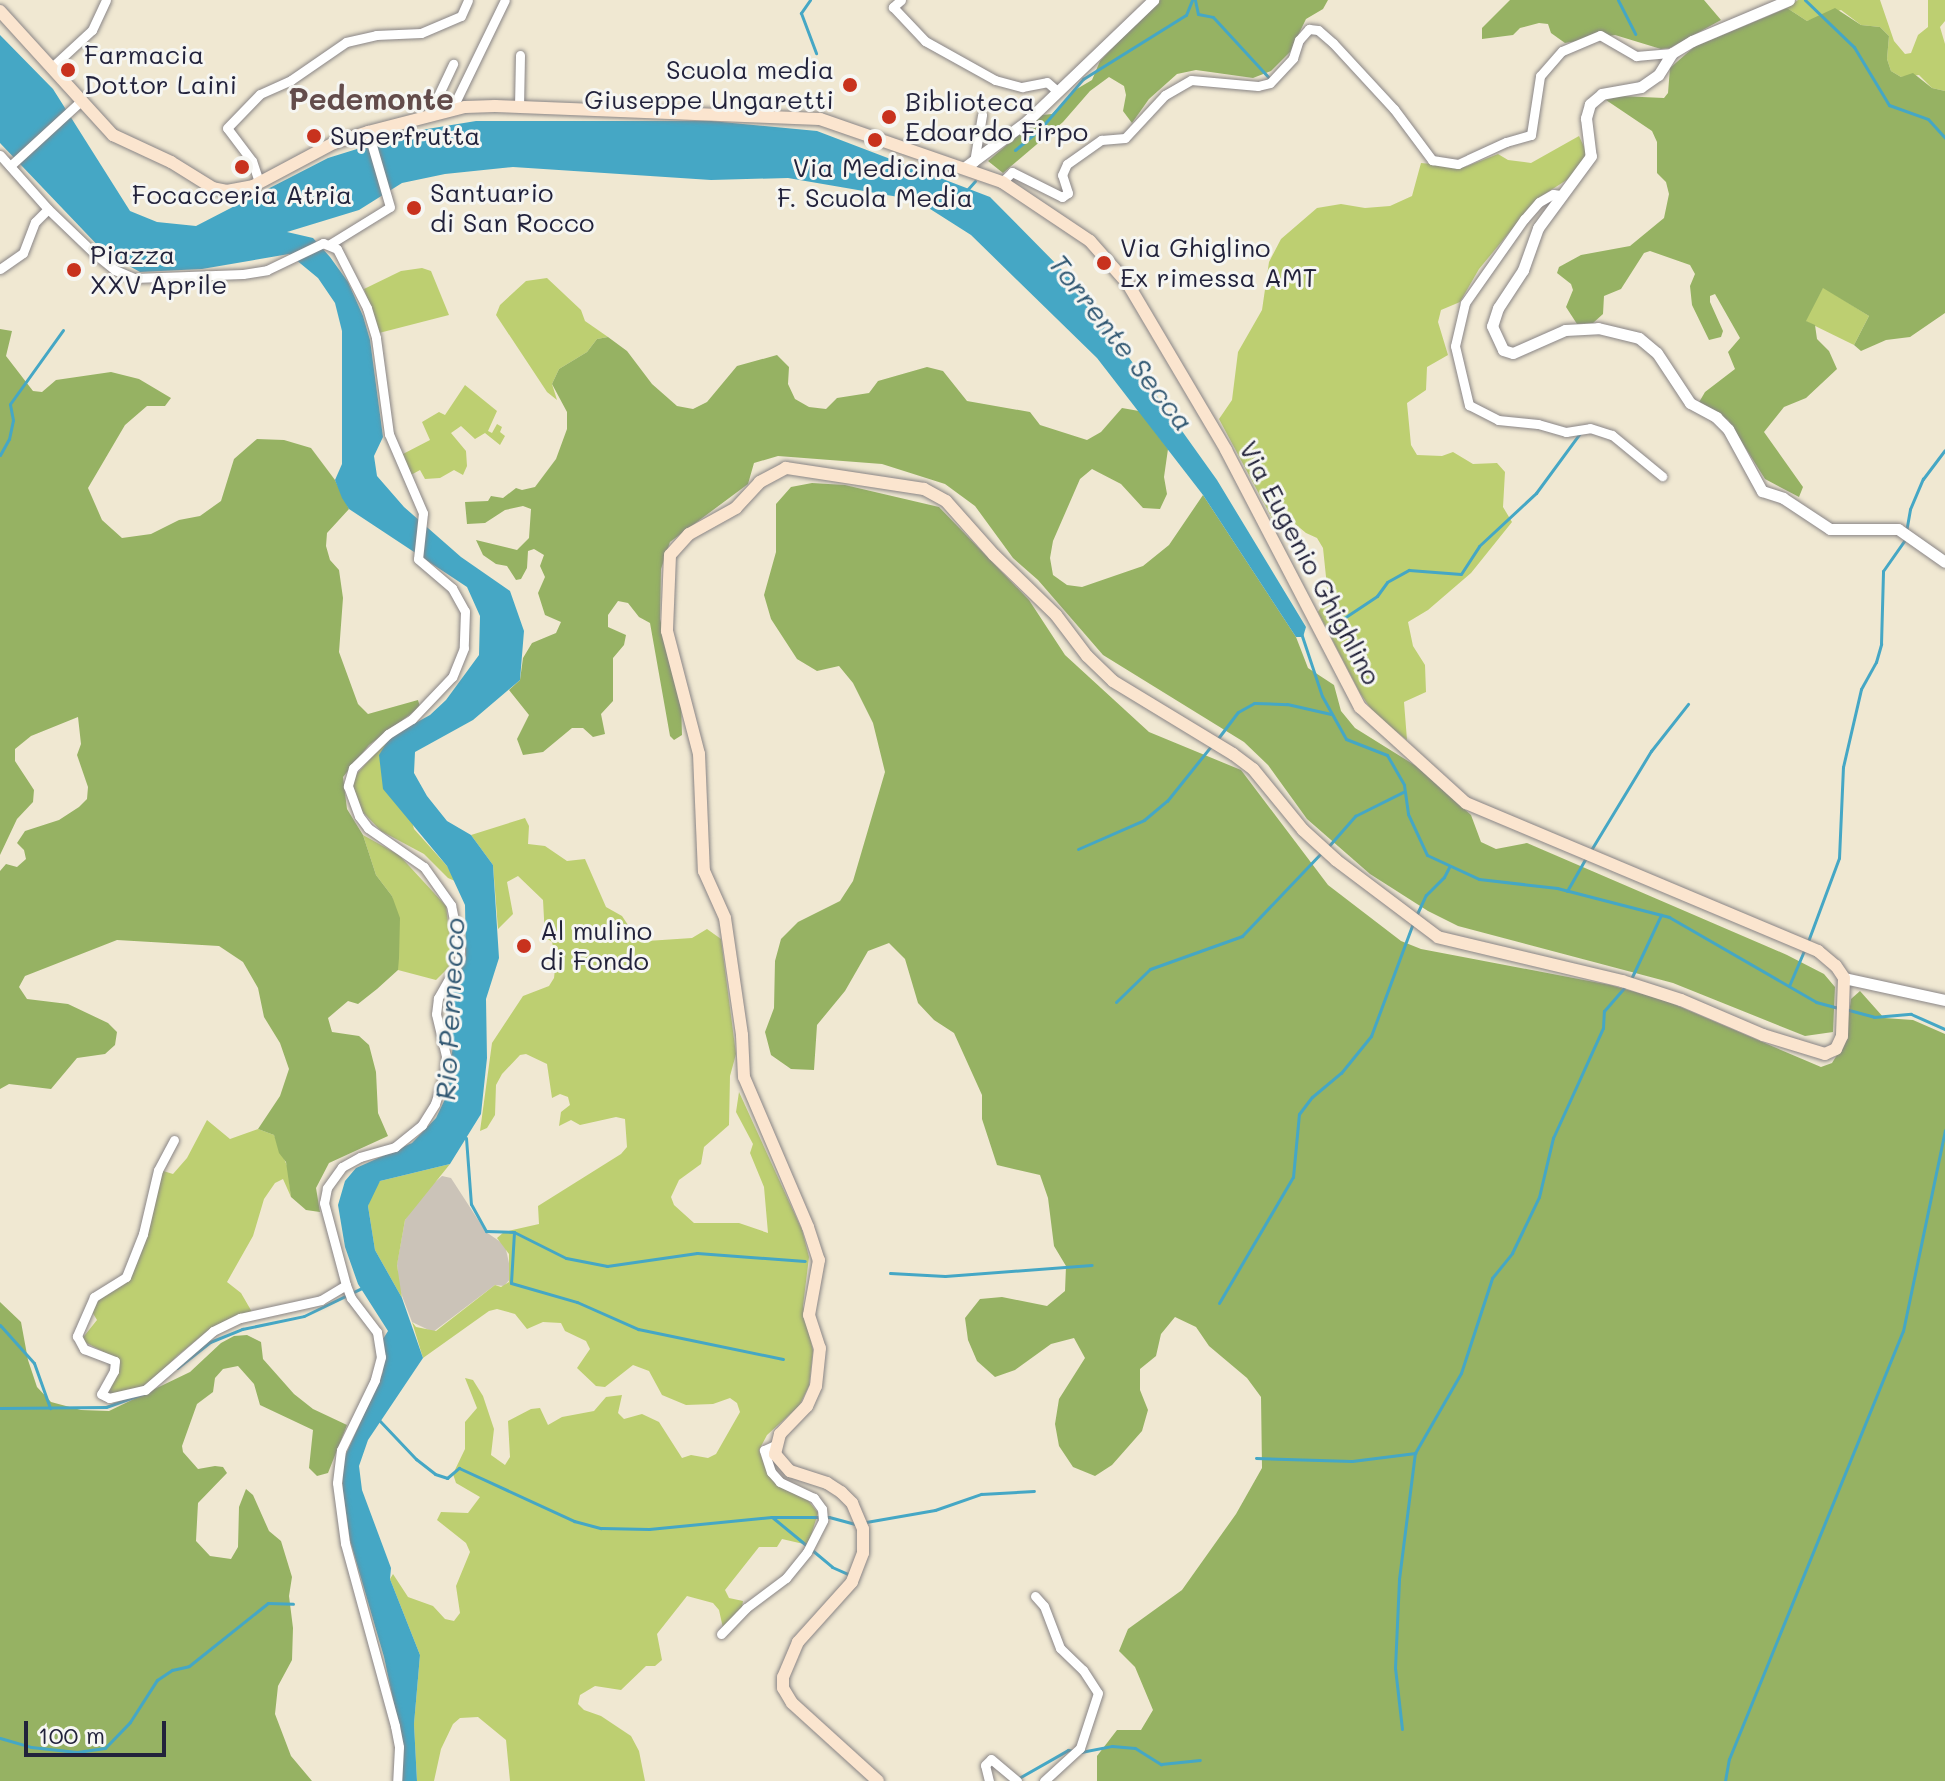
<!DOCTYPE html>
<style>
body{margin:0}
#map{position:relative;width:1945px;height:1781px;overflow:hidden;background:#f0e8d2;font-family:Mali,sans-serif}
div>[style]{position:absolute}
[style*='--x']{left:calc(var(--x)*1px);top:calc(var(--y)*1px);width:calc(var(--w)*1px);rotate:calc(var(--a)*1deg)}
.industrial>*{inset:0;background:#cbc3b8}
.green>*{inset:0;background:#bdcf71}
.forest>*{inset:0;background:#96b263}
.water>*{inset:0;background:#45a7c5}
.stream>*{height:3px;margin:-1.5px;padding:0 1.5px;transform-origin:1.5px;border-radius:1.5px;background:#45a7c5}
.roads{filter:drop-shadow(0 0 2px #898586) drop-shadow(0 0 2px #898586)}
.minor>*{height:9px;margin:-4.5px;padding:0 4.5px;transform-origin:4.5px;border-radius:4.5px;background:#fff}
.tertiary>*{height:11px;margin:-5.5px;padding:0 5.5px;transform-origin:5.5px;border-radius:5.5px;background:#fff}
.secondary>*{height:12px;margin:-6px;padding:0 6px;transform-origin:6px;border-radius:6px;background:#fbe5cf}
.dots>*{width:22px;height:22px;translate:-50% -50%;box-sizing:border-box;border:4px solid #f6f6f2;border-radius:50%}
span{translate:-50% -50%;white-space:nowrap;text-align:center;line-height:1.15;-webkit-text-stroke:6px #f6f6f2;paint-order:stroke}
.poi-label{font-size:26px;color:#22223b}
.left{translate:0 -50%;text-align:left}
.right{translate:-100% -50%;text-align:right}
.street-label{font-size:26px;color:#22223b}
.water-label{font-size:28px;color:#305772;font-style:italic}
.quarter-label{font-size:30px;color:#634c4b;font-weight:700}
.scale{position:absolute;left:24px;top:1721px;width:142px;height:36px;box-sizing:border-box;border:4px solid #22223b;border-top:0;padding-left:10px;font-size:24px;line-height:28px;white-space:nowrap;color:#22223b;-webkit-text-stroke:6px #f6f6f2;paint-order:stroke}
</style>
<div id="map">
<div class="industrial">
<i style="clip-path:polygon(442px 1176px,451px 1178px,486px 1232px,505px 1245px,512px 1277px,504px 1286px,495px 1285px,433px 1332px,412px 1322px,399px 1288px,397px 1264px,405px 1220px,424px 1192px)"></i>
</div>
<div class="green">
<i style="clip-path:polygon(1798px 0,1880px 0,1894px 41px,1905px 54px,1911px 53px,1918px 35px,1928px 27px,1928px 0,1945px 0,1945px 21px,1940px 27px,1945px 44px,1945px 91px,1932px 88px,1919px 75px,1901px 77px,1891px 71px,1887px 59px,1889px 36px,1880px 27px,1861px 25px,1841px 10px,1807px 21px,1787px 8px)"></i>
<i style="clip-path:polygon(1579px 136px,1586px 151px,1584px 162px,1576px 174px,1537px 199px,1479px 269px,1460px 302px,1441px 310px,1438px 322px,1448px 355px,1427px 367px,1426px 390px,1407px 403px,1411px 445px,1417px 455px,1442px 456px,1453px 452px,1473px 464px,1497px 463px,1505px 472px,1503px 507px,1512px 522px,1471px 573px,1428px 610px,1408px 622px,1413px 646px,1425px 665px,1426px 692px,1404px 702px,1407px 740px,1375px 715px,1360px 693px,1318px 612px,1328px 596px,1323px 548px,1317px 538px,1306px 533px,1288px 518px,1273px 520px,1219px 419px,1232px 400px,1238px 352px,1262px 310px,1269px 262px,1281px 239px,1317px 208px,1341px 204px,1365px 208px,1390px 206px,1412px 196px,1421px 163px,1465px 167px,1498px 154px,1508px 160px,1531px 163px)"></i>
<i style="clip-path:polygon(422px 268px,431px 271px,449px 315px,379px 333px,364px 289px,401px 271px)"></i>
<i style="clip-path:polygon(547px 278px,581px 310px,585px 321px,608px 337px,597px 339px,587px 352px,559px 369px,552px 384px,557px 400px,547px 392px,496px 315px,500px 305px,526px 281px)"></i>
<i style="clip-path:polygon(1823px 287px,1869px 316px,1854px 345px,1805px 321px)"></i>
<i style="clip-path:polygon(465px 385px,497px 411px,488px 431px,492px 433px,497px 424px,502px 427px,500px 432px,505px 436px,500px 445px,485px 433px,475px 439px,461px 426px,451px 433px,466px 451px,467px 466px,463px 475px,454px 470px,440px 478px,425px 479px,420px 470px,409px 476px,401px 455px,430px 440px,422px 422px,439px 412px,445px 415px)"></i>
<i style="clip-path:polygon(390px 737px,414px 829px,447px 866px,455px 881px,448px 878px,424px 854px,381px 831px,361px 810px,352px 782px,354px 777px)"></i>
<i style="clip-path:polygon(525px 818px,529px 826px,528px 844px,545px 846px,567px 861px,585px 859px,606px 907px,622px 916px,632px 931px,647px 941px,692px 938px,707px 929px,721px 939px,736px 1054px,730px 1076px,729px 1125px,704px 1147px,701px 1164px,679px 1180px,671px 1197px,674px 1205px,694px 1223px,739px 1223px,768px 1233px,764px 1187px,750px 1153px,753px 1144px,736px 1112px,739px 1092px,802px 1230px,809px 1257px,803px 1306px,813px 1351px,809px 1386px,799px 1406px,767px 1435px,759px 1450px,767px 1473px,782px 1488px,807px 1499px,818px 1513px,808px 1545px,782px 1539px,777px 1547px,759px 1547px,725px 1590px,729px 1598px,743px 1601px,742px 1607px,723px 1628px,719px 1610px,713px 1603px,687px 1596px,657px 1634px,662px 1660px,655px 1666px,646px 1666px,621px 1690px,595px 1686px,580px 1695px,578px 1704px,584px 1710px,601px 1716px,631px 1736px,639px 1751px,645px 1781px,510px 1781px,506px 1740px,478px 1717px,460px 1718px,453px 1724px,441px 1749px,434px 1781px,417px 1781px,414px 1724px,420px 1655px,390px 1579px,393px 1574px,408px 1597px,433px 1606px,445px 1619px,454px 1621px,460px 1613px,456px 1586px,470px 1552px,466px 1543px,437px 1520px,441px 1512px,468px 1513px,480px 1497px,456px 1483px,453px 1474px,465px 1449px,465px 1422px,477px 1408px,465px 1378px,473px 1380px,483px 1396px,494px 1429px,491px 1455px,505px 1465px,510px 1457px,508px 1421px,531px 1409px,540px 1408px,548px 1425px,562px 1417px,594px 1411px,606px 1397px,622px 1395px,618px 1413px,624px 1419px,642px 1414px,659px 1422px,682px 1458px,691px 1455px,708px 1458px,716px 1454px,740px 1412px,737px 1403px,730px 1398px,713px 1404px,686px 1405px,662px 1395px,649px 1371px,633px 1365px,605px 1387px,596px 1386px,577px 1368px,590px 1349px,586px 1341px,565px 1331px,561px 1323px,543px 1322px,527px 1329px,515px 1314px,497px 1309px,489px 1311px,423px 1358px,412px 1322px,416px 1327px,436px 1331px,495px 1285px,501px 1287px,509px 1282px,509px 1254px,497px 1238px,504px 1232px,539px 1224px,538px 1206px,621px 1154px,627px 1147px,625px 1119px,616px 1117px,580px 1125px,571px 1120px,559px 1126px,561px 1112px,570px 1105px,568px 1097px,560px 1094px,552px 1098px,547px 1064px,526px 1054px,520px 1055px,502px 1074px,496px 1085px,495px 1115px,487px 1128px,480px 1131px,492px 1043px,523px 996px,549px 986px,554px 978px,556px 960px,552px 942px,545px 937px,543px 900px,518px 876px,507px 882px,513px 914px,498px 929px,493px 865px,471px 835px)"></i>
<i style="clip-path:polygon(363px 835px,399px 855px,446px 906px,453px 963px,436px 980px,398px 970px,398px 926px,392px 896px,376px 875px)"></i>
<i style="clip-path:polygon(207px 1120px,230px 1139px,258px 1129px,274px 1135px,288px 1168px,291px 1197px,283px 1179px,275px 1183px,264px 1199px,253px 1236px,227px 1282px,241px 1293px,252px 1312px,209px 1330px,178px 1355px,146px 1387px,111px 1396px,105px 1393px,115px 1358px,81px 1340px,97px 1320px,91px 1310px,98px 1298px,130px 1278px,160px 1170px,173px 1174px,187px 1158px)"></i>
<i style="clip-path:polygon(450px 1164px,405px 1220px,397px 1265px,402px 1298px,375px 1250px,368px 1206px,373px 1190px,380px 1181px)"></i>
</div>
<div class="forest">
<i style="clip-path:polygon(1158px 0,1328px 0,1323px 9px,1306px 19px,1290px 52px,1271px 71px,1253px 78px,1196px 70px,1177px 74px,1149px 99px,1132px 123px,1123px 111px,1126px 95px,1124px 86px,1109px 77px,1090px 91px,1063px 122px,1003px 173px,988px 161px,1042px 115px,1052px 114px,1075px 90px,1092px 80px,1100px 61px)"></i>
<i style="clip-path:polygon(1510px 0,1704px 0,1721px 20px,1670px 48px,1661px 49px,1615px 35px,1565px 43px,1551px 33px,1548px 24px,1539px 23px,1520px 28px,1513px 35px,1482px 39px,1482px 28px)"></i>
<i style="clip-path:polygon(1787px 8px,1807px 21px,1835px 8px,1861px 25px,1880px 27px,1889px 36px,1887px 59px,1891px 71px,1901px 77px,1913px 73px,1932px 88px,1945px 91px,1945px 313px,1910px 337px,1886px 340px,1861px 351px,1854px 345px,1869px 316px,1823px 288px,1806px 321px,1815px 325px,1817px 339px,1829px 351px,1837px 369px,1806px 398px,1784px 407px,1764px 432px,1803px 487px,1799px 497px,1765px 479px,1728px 420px,1698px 404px,1705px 392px,1735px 369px,1728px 352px,1740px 338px,1715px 294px,1710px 296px,1710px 302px,1723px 331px,1721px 337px,1709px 340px,1692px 305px,1690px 286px,1695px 274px,1690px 265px,1650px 251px,1644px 253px,1621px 289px,1604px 296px,1603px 314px,1593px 323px,1577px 324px,1566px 307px,1573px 290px,1571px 284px,1557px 273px,1559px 267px,1581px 255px,1630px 246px,1664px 218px,1669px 194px,1666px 182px,1657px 173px,1657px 142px,1652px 131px,1606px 100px,1620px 96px,1664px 98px,1668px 93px,1670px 68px,1694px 47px)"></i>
<i style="clip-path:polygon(0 329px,12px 331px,6px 356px,33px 391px,42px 392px,56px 380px,111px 372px,139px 379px,171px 398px,165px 406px,147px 406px,125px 425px,88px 488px,102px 520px,122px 538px,151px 534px,179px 520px,200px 516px,221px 501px,234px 459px,257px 439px,284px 440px,311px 448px,335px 480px,349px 509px,327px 533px,326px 546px,330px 560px,339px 570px,343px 598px,339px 652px,358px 704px,368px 714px,418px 700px,420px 707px,369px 745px,343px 777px,347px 809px,363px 835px,376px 875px,392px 896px,400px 918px,399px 958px,398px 970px,377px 989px,358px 1004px,348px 1001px,328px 1018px,332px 1032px,359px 1036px,369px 1045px,376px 1072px,378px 1113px,388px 1136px,329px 1163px,316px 1188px,320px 1212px,306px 1210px,291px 1197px,286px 1162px,279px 1153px,274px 1135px,258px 1129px,280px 1096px,289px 1069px,280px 1043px,264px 1017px,258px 988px,243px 962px,219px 946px,117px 940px,25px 976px,19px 987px,27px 999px,68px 1004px,108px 1023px,117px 1032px,115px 1045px,105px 1054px,77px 1058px,51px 1089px,9px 1084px,0 1089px,0 871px,6px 864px,17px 867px,26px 859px,24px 850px,17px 843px,25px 831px,59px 820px,79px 807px,87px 799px,88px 787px,77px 755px,81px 744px,78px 717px,31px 736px,15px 749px,15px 761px,34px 790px,33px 802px,17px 819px,0 855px)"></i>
<i style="clip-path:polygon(608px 337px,627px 351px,652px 384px,677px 406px,693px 409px,707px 402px,737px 366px,777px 355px,789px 367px,788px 384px,795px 399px,809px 407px,826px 409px,837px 398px,869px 393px,878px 381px,927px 367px,943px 371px,967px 401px,1030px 412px,1040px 425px,1087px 440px,1101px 432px,1122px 408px,1139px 411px,1168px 449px,1164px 477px,1167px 494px,1160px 509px,1143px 508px,1121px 484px,1092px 469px,1080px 479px,1053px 541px,1050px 558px,1053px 575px,1067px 585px,1082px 587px,1143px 566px,1169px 545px,1203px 495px,1296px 637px,1308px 668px,1334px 685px,1341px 711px,1355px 728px,1416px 766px,1471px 815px,1481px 842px,1496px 849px,1527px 843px,1787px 955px,1824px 974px,1835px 987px,1833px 1032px,1805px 1036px,1673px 983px,1458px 926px,1428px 911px,1370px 874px,1307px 819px,1268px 765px,1244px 742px,1103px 655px,1038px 580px,1013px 558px,975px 506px,945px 484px,882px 464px,778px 456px,754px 463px,748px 484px,670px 542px,661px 569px,660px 619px,681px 701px,682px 735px,674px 740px,670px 736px,650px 623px,639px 617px,628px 603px,618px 601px,608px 615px,608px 627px,626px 635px,624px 645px,613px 658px,613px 701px,601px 714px,605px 734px,593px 737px,583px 728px,572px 728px,543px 752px,523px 755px,517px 739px,529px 715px,509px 690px,520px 680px,523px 658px,532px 643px,556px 633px,561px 622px,545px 615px,538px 593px,545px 577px,540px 566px,544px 555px,534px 549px,528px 551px,527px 568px,521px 579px,516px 580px,507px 566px,496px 564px,483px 555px,476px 540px,517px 550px,529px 538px,531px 509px,523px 506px,505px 510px,485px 523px,467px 524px,465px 502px,488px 501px,491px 496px,503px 498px,516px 488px,522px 490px,535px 487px,556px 459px,567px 429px,567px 412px,552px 384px,559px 369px,587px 352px,597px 339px)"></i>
<i style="clip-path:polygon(812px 483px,845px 485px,939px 507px,1029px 600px,1065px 655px,1149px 732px,1241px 770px,1328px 885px,1401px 941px,1421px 949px,1610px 985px,1664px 1000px,1821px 1067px,1832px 1063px,1845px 1042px,1851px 999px,1860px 991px,1884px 1018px,1913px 1020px,1945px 1034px,1945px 1781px,1097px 1781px,1097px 1756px,1117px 1730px,1141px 1730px,1153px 1710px,1135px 1667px,1119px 1651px,1128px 1629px,1182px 1590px,1236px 1514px,1262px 1468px,1261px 1397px,1247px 1378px,1209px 1346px,1196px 1327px,1175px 1317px,1161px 1334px,1156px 1356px,1140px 1369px,1140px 1390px,1148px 1410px,1142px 1431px,1112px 1465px,1095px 1476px,1073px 1467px,1059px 1446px,1055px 1424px,1059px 1399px,1085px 1358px,1074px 1338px,1051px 1344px,1015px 1370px,995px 1377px,977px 1361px,968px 1340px,965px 1318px,980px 1299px,1002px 1297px,1047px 1306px,1065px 1291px,1066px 1266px,1054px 1246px,1048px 1198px,1040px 1175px,997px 1165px,982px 1119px,982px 1095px,954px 1033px,934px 1020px,918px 1003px,905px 959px,889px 943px,868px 951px,845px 991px,817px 1025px,814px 1070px,791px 1069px,771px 1055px,765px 1032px,774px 1008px,775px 961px,781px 939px,798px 922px,840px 901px,853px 881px,885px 772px,873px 723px,853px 683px,839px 666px,817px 671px,797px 659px,771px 619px,764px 595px,776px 552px,776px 504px,791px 487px)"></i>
<i style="clip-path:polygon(0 1302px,21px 1322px,28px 1360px,37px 1387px,51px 1402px,81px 1410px,109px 1411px,190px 1372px,221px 1343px,234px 1336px,247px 1335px,261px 1342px,263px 1359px,294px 1394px,313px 1409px,347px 1425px,328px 1473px,317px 1476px,309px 1468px,313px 1430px,260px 1405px,254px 1384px,238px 1366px,223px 1369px,215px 1378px,213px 1392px,197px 1404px,182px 1446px,183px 1452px,198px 1469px,215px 1466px,223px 1467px,227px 1473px,198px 1503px,196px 1541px,210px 1556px,231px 1559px,238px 1547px,239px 1507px,246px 1489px,253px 1495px,269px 1531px,281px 1541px,292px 1577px,289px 1596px,293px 1628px,292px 1660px,278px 1686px,275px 1714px,291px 1756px,312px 1781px,0 1781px)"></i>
</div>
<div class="water">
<i style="clip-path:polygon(0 35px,53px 89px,130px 211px,157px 222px,196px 226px,328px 158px,415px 131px,476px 121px,711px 121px,817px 131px,990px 197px,1070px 278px,1147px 382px,1217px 480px,1306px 627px,1303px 637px,1296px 637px,1203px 495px,1097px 358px,971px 235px,916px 200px,788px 178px,711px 180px,513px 167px,445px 174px,402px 183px,359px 210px,287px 232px,313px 238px,330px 257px,348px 282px,363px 316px,370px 340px,383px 437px,374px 456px,377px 476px,404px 507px,461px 557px,510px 591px,524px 631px,520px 680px,473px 720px,415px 752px,414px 773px,427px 796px,447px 821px,471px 835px,493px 865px,499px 958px,486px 999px,487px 1058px,481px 1114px,450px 1164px,380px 1181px,368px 1206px,375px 1250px,402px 1298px,423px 1358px,368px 1440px,359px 1466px,362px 1490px,391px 1568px,390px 1579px,420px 1655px,414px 1724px,417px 1781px,400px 1781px,402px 1741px,384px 1657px,350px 1540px,343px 1492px,342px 1463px,383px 1372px,383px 1339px,388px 1331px,358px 1284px,345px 1247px,338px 1205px,345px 1181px,356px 1168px,412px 1143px,436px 1118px,445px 1099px,453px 1046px,445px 1004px,466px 959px,465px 905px,447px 866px,383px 789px,379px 755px,390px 737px,430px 715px,446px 700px,479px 655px,480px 616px,467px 587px,349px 509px,342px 498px,335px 480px,342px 464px,342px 331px,335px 303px,318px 278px,289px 254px,202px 269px,140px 272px,104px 252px,0 143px)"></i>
</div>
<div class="stream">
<i style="--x:810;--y:0;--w:16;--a:125"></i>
<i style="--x:801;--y:13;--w:43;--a:69.4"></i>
<i style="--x:1195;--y:0;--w:14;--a:78"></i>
<i style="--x:1198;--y:14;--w:15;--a:11"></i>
<i style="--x:1213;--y:17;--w:84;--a:47.4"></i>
<i style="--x:1618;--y:0;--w:38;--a:63"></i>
<i style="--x:1805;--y:0;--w:68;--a:43.8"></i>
<i style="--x:1854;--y:47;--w:68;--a:58.9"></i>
<i style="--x:1889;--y:105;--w:41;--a:19.7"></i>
<i style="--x:1928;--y:119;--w:25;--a:48"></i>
<i style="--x:1015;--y:150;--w:34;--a:-40"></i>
<i style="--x:1041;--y:128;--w:65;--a:-49.4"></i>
<i style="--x:1083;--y:79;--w:121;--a:-31.9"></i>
<i style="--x:1186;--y:15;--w:16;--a:-68"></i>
<i style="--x:967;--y:190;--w:12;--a:-48"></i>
<i style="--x:0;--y:455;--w:18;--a:-61"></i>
<i style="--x:9;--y:439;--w:19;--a:-78"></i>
<i style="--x:13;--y:420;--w:16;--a:-101"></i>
<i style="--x:10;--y:404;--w:91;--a:-54.4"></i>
<i style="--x:1906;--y:532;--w:23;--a:-80"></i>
<i style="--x:1910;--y:509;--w:33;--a:-67"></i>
<i style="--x:1923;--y:479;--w:36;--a:-53"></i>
<i style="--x:1323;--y:632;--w:65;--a:-33.7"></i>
<i style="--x:1377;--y:596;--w:17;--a:-54"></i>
<i style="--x:1387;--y:582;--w:25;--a:-29"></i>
<i style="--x:1409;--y:570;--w:52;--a:4.4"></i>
<i style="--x:1461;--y:574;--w:33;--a:-57"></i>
<i style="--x:1479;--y:546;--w:78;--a:-42.9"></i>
<i style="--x:1536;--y:493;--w:74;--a:-53.7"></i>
<i style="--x:1301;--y:633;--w:66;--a:71.6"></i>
<i style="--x:1322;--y:696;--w:49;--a:60.8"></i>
<i style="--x:1346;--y:739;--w:44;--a:21.3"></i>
<i style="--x:1387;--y:755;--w:34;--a:60"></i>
<i style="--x:1404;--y:785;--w:29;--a:82"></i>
<i style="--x:1408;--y:814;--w:45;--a:65.1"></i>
<i style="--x:1427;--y:855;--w:57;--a:24.8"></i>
<i style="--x:1479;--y:879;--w:79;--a:6.6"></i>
<i style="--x:1557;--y:888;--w:116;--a:14.5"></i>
<i style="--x:1669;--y:917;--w:170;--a:30"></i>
<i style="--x:1816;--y:1002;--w:23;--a:15"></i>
<i style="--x:1216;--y:741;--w:36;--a:-53"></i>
<i style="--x:1238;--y:712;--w:18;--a:-29"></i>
<i style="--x:1254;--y:703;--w:33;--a:2"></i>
<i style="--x:1287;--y:704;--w:45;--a:12.8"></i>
<i style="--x:1327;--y:848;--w:43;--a:-48.8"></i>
<i style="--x:1355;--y:816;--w:54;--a:-26.6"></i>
<i style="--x:1078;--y:849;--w:72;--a:-23.7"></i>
<i style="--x:1144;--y:820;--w:30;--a:-40"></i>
<i style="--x:1167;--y:801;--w:70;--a:-51.3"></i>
<i style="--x:1591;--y:850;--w:116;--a:-58.8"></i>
<i style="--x:1651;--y:751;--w:60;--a:-51.8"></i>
<i style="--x:1567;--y:891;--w:40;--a:-60.3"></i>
<i style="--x:1416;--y:916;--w:23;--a:-65"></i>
<i style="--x:1426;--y:895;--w:25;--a:-45"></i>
<i style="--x:1444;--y:877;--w:11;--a:-63"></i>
<i style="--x:1807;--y:944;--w:92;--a:-69.6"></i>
<i style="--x:1839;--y:858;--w:91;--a:-87.5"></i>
<i style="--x:1843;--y:767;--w:80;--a:-77"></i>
<i style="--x:1861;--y:689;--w:31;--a:-61"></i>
<i style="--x:1876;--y:662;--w:19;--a:-74"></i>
<i style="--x:1881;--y:644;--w:73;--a:-88.4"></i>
<i style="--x:1883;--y:571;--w:39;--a:-55"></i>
<i style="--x:1631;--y:979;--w:71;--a:-64.9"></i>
<i style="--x:1789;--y:986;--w:38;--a:-67"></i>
<i style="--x:1116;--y:1002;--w:47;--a:-44.1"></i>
<i style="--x:1150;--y:969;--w:98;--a:-19.7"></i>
<i style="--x:1242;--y:936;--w:115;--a:-46.4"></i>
<i style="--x:1845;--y:1009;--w:30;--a:15"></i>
<i style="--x:1874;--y:1017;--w:37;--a:-5"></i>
<i style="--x:1911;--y:1014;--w:37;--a:24"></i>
<i style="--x:466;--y:1138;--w:66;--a:85.7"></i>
<i style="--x:471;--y:1204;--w:31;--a:61"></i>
<i style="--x:486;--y:1231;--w:28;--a:2"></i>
<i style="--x:514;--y:1232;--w:58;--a:26.6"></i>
<i style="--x:566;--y:1258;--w:42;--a:11"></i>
<i style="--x:607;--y:1266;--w:91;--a:-8.2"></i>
<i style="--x:697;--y:1253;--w:108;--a:4.2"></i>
<i style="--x:514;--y:1232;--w:51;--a:93.4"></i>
<i style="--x:511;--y:1283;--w:69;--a:16.1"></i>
<i style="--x:577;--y:1302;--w:67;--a:23.9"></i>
<i style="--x:638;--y:1329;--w:148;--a:11.7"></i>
<i style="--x:890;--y:1273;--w:55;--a:3.1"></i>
<i style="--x:945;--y:1276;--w:147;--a:-4.3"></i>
<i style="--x:1219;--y:1303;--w:146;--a:-59.6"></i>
<i style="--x:1293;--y:1177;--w:63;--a:-84.6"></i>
<i style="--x:1299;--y:1114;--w:21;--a:-53"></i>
<i style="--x:1312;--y:1097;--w:38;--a:-40"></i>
<i style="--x:1341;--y:1073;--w:48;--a:-51"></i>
<i style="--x:1371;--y:1036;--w:121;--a:-69.6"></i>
<i style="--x:0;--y:1325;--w:51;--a:48.2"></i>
<i style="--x:34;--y:1363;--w:48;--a:70.4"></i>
<i style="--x:177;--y:1368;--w:42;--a:-38.2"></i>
<i style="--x:210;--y:1342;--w:35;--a:-22"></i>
<i style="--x:242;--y:1329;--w:63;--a:-11.8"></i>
<i style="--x:304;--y:1316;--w:64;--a:-25.8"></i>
<i style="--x:0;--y:1408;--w:106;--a:-0.5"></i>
<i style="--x:106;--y:1407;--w:41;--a:-19.7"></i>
<i style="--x:379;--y:1420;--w:54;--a:46.5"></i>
<i style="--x:416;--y:1459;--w:24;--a:38"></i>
<i style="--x:435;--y:1474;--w:13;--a:18"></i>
<i style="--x:447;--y:1478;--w:16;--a:-40"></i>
<i style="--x:459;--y:1468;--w:127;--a:24.7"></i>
<i style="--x:574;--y:1521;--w:28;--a:15"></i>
<i style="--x:601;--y:1528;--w:48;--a:1.2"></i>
<i style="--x:649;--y:1529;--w:123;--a:-5.6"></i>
<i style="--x:771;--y:1517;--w:58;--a:0"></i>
<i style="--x:829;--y:1517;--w:27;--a:15"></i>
<i style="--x:1256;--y:1458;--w:96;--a:1.8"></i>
<i style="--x:1352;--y:1461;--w:64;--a:-7.2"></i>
<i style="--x:772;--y:1517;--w:44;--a:39.5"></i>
<i style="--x:866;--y:1522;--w:70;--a:-9.9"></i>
<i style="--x:935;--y:1510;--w:49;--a:-19.2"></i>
<i style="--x:981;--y:1494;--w:53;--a:-3.2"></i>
<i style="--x:812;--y:1550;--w:26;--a:40"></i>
<i style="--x:832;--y:1567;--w:17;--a:24"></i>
<i style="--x:1402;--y:1729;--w:61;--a:-96.5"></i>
<i style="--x:1395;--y:1668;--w:89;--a:-87.4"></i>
<i style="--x:1399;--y:1579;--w:127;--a:-82.8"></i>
<i style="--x:1415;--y:1453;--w:92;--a:-60.1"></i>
<i style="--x:1461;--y:1373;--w:100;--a:-71.9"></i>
<i style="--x:1492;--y:1278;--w:32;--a:-51"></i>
<i style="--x:1512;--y:1253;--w:62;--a:-64.3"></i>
<i style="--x:1539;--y:1197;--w:61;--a:-76.7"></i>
<i style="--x:1553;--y:1138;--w:121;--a:-65.6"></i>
<i style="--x:1603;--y:1028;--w:17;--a:-87"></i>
<i style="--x:1604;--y:1011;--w:35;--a:-49"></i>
<i style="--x:0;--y:1738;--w:32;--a:16"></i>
<i style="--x:31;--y:1747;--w:46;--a:6.2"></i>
<i style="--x:77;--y:1752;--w:28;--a:-8"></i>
<i style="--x:105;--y:1748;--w:36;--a:-46"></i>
<i style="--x:130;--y:1722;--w:50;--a:-57.3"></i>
<i style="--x:157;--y:1680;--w:18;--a:-34"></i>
<i style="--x:172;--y:1670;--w:17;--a:-13"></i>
<i style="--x:189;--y:1666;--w:101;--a:-38.6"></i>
<i style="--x:268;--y:1603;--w:25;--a:2"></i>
<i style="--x:1081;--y:1752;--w:32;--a:-11"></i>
<i style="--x:1112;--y:1746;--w:23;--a:5"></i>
<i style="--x:1135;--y:1748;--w:31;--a:32"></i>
<i style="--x:1161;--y:1764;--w:39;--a:-6"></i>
<i style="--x:1017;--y:1779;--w:59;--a:-29.6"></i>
<i style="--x:1068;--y:1750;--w:6;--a:9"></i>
<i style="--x:1725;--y:1781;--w:22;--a:-80"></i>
<i style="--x:1729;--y:1759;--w:462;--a:-67.9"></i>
<i style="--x:1903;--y:1331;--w:205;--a:-78.2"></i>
</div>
<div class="roads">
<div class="minor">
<i style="--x:901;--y:0;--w:11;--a:139"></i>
<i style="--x:893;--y:7;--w:47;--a:46.7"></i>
<i style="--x:925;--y:41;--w:80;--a:29.1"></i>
<i style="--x:995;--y:80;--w:28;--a:15"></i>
<i style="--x:1022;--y:87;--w:25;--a:-11"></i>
<i style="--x:1047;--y:82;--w:13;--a:42"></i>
<i style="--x:53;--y:66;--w:53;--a:-42.7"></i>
<i style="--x:92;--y:30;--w:33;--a:-65"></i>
<i style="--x:519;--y:107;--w:52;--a:-88.9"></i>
<i style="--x:451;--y:111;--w:123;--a:-64.1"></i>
<i style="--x:428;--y:117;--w:59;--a:-64.7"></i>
<i style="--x:0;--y:155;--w:72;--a:48.4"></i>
<i style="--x:48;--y:209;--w:65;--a:43.8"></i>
<i style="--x:95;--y:254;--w:26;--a:39"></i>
<i style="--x:115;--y:270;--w:21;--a:23"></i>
<i style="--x:134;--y:278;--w:109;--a:-2.1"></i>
<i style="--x:243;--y:274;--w:24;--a:-9"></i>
<i style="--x:267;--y:270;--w:62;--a:-25.7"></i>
<i style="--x:323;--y:243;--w:15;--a:23"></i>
<i style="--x:337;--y:249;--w:66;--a:63"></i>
<i style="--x:367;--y:308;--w:31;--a:73"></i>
<i style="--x:376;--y:338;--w:97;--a:82.3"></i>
<i style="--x:389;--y:434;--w:86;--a:66.7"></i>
<i style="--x:423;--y:513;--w:46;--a:96.2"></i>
<i style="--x:418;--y:559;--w:45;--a:40.5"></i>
<i style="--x:452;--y:588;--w:26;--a:61"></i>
<i style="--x:465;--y:611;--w:37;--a:92"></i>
<i style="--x:464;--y:648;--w:31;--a:112"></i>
<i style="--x:452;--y:677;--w:58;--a:133.6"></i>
<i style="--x:412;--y:719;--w:28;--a:148"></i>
<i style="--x:388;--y:734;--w:49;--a:135.8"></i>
<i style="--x:353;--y:768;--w:19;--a:106"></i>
<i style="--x:348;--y:786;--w:32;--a:70"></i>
<i style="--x:359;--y:816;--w:15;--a:53"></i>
<i style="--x:368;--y:828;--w:68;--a:34.9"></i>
<i style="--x:424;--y:867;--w:47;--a:54.6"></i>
<i style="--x:451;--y:905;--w:46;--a:78.7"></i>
<i style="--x:460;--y:950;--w:11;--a:95"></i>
<i style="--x:459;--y:961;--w:43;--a:119.6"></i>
<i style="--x:438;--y:998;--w:16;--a:97"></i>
<i style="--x:436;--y:1014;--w:43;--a:76.6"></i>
<i style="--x:446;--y:1056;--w:20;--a:96"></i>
<i style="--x:444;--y:1076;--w:29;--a:108"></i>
<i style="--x:435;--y:1104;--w:25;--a:122"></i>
<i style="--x:422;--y:1125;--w:35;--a:141"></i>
<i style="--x:395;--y:1147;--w:36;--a:164"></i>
<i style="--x:360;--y:1157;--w:21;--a:151"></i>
<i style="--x:342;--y:1167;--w:26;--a:126"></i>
<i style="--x:327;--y:1188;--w:15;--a:101"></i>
<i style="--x:324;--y:1203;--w:85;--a:75"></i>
<i style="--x:346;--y:1285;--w:14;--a:69"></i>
<i style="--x:351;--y:1298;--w:43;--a:52.6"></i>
<i style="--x:377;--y:1332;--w:25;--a:81"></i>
<i style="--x:381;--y:1357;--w:24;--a:105"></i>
<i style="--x:375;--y:1380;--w:78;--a:115.9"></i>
<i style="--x:341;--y:1450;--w:33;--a:97"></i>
<i style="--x:337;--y:1483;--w:61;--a:82.4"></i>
<i style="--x:345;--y:1543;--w:190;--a:74.7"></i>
<i style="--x:395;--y:1726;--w:21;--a:79"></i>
<i style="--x:399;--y:1747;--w:34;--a:93"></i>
<i style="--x:974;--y:162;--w:48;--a:-80.3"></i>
<i style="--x:10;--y:166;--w:98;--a:-42.5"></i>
<i style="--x:259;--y:182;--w:22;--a:-108"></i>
<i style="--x:252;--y:161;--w:41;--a:-127.1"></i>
<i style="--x:227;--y:128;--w:47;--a:-45.9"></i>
<i style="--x:260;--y:94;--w:34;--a:-24"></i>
<i style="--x:291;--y:80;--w:67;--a:-34.6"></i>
<i style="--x:346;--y:42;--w:31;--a:-13"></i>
<i style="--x:376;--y:35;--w:45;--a:-2.5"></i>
<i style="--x:421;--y:33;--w:43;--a:-23"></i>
<i style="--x:461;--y:16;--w:17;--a:-66"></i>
<i style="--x:1002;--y:182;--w:14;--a:-45"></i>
<i style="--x:1012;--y:172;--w:56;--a:26.6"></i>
<i style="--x:1062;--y:197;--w:7;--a:-34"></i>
<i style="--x:1068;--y:193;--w:19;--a:-108"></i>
<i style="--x:1062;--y:175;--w:12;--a:-66"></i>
<i style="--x:1067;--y:164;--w:42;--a:-35.2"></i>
<i style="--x:1101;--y:140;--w:24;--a:-5"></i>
<i style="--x:1125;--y:138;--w:59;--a:-47.1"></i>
<i style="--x:1165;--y:95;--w:30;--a:-30"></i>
<i style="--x:1191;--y:80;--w:67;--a:5.1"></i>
<i style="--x:1258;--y:86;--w:12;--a:-14"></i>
<i style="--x:1270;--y:83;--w:34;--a:-47"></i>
<i style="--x:1293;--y:58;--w:19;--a:-72"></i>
<i style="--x:1299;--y:40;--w:15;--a:-48"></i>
<i style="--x:1309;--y:29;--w:9;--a:6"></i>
<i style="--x:1318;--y:30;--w:20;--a:41"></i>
<i style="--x:1333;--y:43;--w:90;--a:47.3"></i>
<i style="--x:1394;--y:109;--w:64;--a:53.3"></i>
<i style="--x:1432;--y:160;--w:26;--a:9"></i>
<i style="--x:1458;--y:164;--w:53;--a:-24.6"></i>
<i style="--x:1506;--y:142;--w:26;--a:-16"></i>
<i style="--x:1531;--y:135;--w:60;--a:-81.3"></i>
<i style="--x:1540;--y:76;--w:33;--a:-49"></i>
<i style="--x:1562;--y:51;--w:41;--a:-22.8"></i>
<i style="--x:1600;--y:35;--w:42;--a:30.3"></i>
<i style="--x:1636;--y:56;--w:36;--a:-5"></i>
<i style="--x:1560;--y:195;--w:7;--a:-172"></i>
<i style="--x:1553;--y:194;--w:16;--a:150"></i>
<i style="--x:1539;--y:202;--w:23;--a:131"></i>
<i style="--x:1524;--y:219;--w:103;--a:125.1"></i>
<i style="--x:1465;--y:303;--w:44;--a:103.1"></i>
<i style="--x:1455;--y:346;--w:61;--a:76.7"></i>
<i style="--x:1469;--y:405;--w:33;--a:27"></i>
<i style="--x:1498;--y:420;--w:40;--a:5.7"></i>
<i style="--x:1538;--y:424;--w:29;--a:16"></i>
<i style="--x:1566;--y:432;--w:24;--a:-9"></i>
<i style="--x:1590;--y:428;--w:23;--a:18"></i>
<i style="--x:1612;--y:435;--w:65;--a:39.4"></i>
<i style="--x:330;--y:244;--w:70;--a:-31.7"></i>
<i style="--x:390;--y:207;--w:78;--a:-106.3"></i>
<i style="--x:0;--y:269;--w:28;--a:-35"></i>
<i style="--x:23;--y:253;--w:33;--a:-69"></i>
<i style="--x:35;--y:222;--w:18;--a:-45"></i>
<i style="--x:174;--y:1140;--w:34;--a:118"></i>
<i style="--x:158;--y:1170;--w:66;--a:103.2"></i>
<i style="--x:143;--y:1234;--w:46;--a:111.6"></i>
<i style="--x:126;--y:1277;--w:38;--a:148"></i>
<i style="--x:94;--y:1297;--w:43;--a:113.6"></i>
<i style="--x:77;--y:1336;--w:15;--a:62"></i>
<i style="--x:84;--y:1349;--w:33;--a:21"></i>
<i style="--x:115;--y:1361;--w:10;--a:96"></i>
<i style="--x:114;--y:1371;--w:26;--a:119"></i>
<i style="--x:101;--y:1394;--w:9;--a:27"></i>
<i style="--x:109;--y:1398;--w:37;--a:-13"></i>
<i style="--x:145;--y:1390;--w:90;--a:-40.9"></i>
<i style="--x:213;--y:1331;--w:30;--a:-26"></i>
<i style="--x:240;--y:1318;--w:83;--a:-12.5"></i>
<i style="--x:321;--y:1300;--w:29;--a:-31"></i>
<i style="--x:1035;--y:1596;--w:13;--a:48"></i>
<i style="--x:1044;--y:1606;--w:45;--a:69.1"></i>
<i style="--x:1060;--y:1648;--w:32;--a:44"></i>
<i style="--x:1083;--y:1670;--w:27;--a:57"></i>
<i style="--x:1098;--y:1693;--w:58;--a:108.1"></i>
<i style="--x:1080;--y:1748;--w:49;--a:137.5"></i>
<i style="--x:721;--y:1634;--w:36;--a:-46"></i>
<i style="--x:746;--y:1608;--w:50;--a:-36.9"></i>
<i style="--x:786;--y:1578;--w:33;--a:-51"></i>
<i style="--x:807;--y:1552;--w:36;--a:-63"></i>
<i style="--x:823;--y:1520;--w:11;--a:-95"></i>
<i style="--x:822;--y:1509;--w:14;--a:-126"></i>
<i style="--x:814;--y:1498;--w:38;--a:-155"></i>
<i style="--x:780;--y:1482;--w:13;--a:-132"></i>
<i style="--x:771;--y:1472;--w:23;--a:-108"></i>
<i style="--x:764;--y:1450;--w:12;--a:-24"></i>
<i style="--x:989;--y:1781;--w:16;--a:-104"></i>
<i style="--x:985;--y:1765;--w:8;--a:-45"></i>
<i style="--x:991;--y:1759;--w:34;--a:40"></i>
</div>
<div class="tertiary">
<i style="--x:1789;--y:0;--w:105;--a:157.1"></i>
<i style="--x:1692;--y:41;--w:23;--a:149"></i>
<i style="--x:1672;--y:53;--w:26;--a:122"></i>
<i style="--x:1658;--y:75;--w:21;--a:145"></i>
<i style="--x:1641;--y:87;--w:40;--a:170"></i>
<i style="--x:1602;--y:94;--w:16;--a:140"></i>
<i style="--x:1590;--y:104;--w:15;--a:106"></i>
<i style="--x:1586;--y:118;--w:38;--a:83"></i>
<i style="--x:1591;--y:156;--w:89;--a:126.4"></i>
<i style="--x:1538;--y:228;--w:45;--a:109.7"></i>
<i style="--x:1523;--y:270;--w:45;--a:123.3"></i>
<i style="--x:1498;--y:308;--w:19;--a:108"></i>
<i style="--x:1492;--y:326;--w:26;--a:65"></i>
<i style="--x:1503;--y:350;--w:10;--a:17"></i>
<i style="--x:1513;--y:353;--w:57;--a:-23.9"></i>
<i style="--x:1565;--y:330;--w:33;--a:-3"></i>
<i style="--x:1598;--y:328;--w:42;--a:13.7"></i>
<i style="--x:1639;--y:338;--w:23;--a:40"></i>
<i style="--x:1657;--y:353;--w:60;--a:56.6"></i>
<i style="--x:1690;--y:403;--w:30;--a:28"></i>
<i style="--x:1716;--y:417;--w:17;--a:45"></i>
<i style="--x:1728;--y:429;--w:71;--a:61.3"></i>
<i style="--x:1762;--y:491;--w:22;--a:18"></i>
<i style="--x:1783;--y:498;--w:56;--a:33.4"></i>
<i style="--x:1830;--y:529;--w:68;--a:0"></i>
<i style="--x:1898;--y:529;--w:57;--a:35.1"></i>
<i style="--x:964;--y:168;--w:79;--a:-36.7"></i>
<i style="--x:1027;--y:121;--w:175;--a:-43.8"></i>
<i style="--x:1844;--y:978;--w:103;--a:12.3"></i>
</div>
<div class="secondary">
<i style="--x:0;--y:11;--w:168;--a:47.7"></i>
<i style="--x:113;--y:135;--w:64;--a:25"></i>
<i style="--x:171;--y:162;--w:49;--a:31.8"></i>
<i style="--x:213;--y:188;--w:14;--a:12"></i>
<i style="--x:227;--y:191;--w:26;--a:-11"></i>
<i style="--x:253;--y:186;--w:92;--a:-28"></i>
<i style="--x:334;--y:143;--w:36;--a:-18"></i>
<i style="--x:368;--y:132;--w:100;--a:-14.5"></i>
<i style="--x:465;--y:107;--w:30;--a:-2"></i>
<i style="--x:495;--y:106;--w:325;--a:2.3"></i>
<i style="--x:820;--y:119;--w:193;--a:19.1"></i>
<i style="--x:1002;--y:182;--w:106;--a:33.8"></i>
<i style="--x:1090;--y:241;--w:57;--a:48.5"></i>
<i style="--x:1128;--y:284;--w:193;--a:59.4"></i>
<i style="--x:1226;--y:450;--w:290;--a:62.5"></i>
<i style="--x:1360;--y:707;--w:143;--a:42.2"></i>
<i style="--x:1466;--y:803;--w:382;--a:22.8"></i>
<i style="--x:1818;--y:951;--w:23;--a:40"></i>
<i style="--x:1836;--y:966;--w:14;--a:56"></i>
<i style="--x:1844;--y:978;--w:58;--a:92"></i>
<i style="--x:1842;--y:1036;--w:14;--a:115"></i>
<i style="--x:1836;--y:1049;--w:12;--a:156"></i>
<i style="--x:1825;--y:1054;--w:65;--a:-163"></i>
<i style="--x:1763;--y:1035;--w:89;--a:-156.9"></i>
<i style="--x:1681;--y:1000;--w:62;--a:-162.1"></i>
<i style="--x:1622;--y:981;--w:189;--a:-166.6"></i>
<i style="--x:1438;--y:937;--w:128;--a:-143"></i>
<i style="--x:1336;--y:860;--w:45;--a:-137.7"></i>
<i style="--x:1303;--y:830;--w:79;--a:-129.3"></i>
<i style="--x:1253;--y:769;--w:25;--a:-143"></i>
<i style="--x:1233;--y:754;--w:140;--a:-148.7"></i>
<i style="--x:1113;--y:681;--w:36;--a:-136"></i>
<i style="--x:1087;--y:656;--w:51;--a:-127.1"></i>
<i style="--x:1056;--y:615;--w:86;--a:-135.9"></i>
<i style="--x:994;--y:555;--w:72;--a:-131.6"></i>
<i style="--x:946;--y:501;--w:25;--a:-151"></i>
<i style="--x:924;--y:489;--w:140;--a:-171.3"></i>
<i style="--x:786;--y:468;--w:30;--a:152"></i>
<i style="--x:760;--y:482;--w:35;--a:133"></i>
<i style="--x:736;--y:508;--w:54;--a:151"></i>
<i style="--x:689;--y:534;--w:28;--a:132"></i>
<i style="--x:670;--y:555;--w:76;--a:92.3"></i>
<i style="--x:667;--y:631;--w:127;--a:75.4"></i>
<i style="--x:699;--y:754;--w:117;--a:87.6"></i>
<i style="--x:704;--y:871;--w:51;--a:65.9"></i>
<i style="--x:725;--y:918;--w:118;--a:81.7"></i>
<i style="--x:742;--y:1035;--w:42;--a:87.3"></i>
<i style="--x:744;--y:1077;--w:163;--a:66.9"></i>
<i style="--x:808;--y:1227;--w:35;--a:72"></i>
<i style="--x:819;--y:1260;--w:56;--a:100.3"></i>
<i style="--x:809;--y:1315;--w:35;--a:72"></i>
<i style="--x:820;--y:1348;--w:38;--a:96"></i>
<i style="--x:816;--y:1386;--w:22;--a:114"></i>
<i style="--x:807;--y:1406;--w:39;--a:134"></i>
<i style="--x:780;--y:1434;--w:21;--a:104"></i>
<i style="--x:775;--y:1454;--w:23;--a:49"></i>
<i style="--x:790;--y:1471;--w:39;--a:18"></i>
<i style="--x:827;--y:1483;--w:17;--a:33"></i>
<i style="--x:841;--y:1492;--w:16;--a:45"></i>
<i style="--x:852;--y:1503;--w:28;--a:67"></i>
<i style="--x:863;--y:1529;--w:24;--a:90"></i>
<i style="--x:863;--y:1553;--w:31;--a:111"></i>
<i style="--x:852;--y:1582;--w:81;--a:132"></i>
<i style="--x:798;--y:1642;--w:38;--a:113"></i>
<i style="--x:783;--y:1677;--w:11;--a:90"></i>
<i style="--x:783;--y:1688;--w:17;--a:59"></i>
<i style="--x:792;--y:1703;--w:116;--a:42.2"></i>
</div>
</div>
<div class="dots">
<i style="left:68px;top:70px;background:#c8321e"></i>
<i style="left:850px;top:85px;background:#c8321e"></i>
<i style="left:889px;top:117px;background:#c8321e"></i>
<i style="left:314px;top:136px;background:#c8321e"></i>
<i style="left:875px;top:140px;background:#c8321e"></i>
<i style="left:242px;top:167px;background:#c8321e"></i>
<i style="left:414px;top:208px;background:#c8321e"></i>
<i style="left:1104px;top:263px;background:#c8321e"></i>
<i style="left:74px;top:270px;background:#c8321e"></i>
<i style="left:524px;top:946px;background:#c8321e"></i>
</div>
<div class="poi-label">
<span class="left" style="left:84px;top:70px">Farmacia<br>Dottor Laini</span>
<span class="right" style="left:834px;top:85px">Scuola media<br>Giuseppe Ungaretti</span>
<span class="left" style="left:905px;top:117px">Biblioteca<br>Edoardo Firpo</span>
<span class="left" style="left:330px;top:136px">Superfrutta</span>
<span style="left:875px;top:183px">Via Medicina<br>F. Scuola Media</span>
<span class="left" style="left:430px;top:208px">Santuario<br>di San Rocco</span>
<span style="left:242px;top:195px">Focacceria Atria</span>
<span class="left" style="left:1120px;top:263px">Via Ghiglino<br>Ex rimessa AMT</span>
<span class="left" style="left:90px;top:270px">Piazza<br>XXV Aprile</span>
<span class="left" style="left:540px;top:946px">Al mulino<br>di Fondo</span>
</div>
<div class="street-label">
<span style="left:1310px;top:563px;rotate:62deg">Via Eugenio Ghighlino</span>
</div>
<div class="water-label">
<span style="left:1122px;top:342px;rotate:52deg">Torrente Secca</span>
<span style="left:449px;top:1009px;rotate:-87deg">Rio Pernecco</span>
</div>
<div class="quarter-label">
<span style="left:371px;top:98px">Pedemonte</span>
</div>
<div class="scale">100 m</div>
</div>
